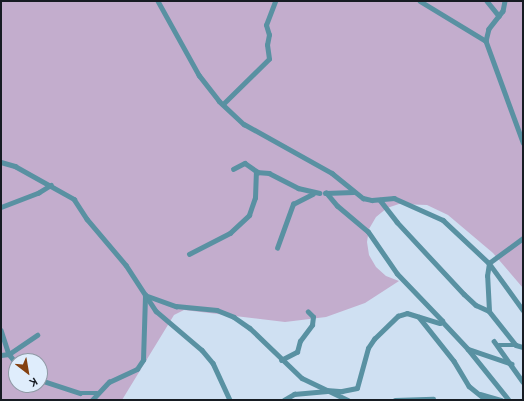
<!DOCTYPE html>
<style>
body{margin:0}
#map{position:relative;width:524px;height:401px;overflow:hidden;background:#cfe0f2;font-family:Ubuntu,sans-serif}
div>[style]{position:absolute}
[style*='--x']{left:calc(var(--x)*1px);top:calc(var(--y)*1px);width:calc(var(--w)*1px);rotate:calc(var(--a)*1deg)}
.green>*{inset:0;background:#c3adcd}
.minor>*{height:4.5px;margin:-2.25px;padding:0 2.25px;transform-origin:2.25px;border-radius:2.25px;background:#5991a2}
span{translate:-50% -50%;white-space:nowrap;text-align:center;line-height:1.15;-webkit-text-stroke:3px #dfedfc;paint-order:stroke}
.frame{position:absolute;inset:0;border:2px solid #161b22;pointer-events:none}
.north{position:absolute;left:8px;top:353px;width:40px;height:40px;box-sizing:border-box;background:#dfedfc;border:1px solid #8f99a5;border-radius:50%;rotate:149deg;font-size:11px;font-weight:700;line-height:16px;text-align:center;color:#161b22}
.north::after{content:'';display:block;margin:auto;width:14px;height:18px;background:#844111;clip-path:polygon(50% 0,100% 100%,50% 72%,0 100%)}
</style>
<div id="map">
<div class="green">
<i style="clip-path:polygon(evenodd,1px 1px,523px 1px,523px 288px,493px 253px,448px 215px,427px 205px,399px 204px,387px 208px,376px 217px,369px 229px,367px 242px,369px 255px,376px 267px,386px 276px,399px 281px,365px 303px,326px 317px,285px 322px,184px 310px,174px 315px,122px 400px,1px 400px,1px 1px,16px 361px,40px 361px,40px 385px,16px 385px,16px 361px)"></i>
</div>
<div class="minor">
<i style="--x:158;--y:1;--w:85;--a:61"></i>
<i style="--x:199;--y:75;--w:33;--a:52"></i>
<i style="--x:219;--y:101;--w:34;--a:43"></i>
<i style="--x:244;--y:124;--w:101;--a:29.1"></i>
<i style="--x:332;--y:173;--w:40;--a:39"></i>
<i style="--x:363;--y:198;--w:9;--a:13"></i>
<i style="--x:372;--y:200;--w:22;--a:-5"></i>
<i style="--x:394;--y:198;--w:54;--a:24.2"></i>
<i style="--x:443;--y:220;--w:63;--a:43.1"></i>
<i style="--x:489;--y:263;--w:58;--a:54.1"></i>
<i style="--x:420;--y:1;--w:77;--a:31.2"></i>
<i style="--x:487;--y:1;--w:19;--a:51"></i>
<i style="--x:505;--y:1;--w:10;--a:101"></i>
<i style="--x:503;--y:11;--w:23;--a:128"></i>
<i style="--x:489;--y:29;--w:12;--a:104"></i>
<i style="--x:486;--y:41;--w:108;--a:69.9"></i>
<i style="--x:223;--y:104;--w:64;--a:-44.4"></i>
<i style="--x:269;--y:59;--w:14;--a:-98"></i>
<i style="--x:267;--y:45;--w:10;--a:-79"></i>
<i style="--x:269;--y:35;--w:10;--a:-107"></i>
<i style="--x:266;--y:25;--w:26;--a:-69"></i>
<i style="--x:1;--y:162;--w:15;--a:16"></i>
<i style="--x:15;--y:166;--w:68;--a:29.2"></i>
<i style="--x:74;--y:199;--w:24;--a:57"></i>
<i style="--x:87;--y:219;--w:60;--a:49.7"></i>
<i style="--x:126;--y:265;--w:55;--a:56.9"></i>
<i style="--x:156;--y:311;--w:60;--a:40.3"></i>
<i style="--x:202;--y:350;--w:17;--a:50"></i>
<i style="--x:213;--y:363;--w:41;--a:65.3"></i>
<i style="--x:233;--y:169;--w:13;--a:-27"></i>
<i style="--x:245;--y:163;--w:16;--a:35"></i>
<i style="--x:325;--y:193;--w:28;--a:-2"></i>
<i style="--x:380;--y:200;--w:28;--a:52"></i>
<i style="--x:397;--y:222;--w:98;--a:47.1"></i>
<i style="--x:464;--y:294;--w:16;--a:43"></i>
<i style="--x:476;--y:305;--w:14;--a:25"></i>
<i style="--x:489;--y:311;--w:43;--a:51.5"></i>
<i style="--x:516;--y:345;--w:7;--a:16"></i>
<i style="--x:1;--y:207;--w:40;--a:-21"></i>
<i style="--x:38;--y:193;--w:15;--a:-32"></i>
<i style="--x:277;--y:248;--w:47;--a:-70"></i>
<i style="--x:293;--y:204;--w:22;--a:-27"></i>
<i style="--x:189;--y:254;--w:46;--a:-27.1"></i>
<i style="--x:230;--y:233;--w:26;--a:-43"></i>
<i style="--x:249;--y:215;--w:18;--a:-71"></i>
<i style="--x:255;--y:198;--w:26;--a:-88"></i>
<i style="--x:256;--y:172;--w:13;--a:4"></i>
<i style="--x:269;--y:173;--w:33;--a:27"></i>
<i style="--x:298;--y:188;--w:22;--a:13"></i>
<i style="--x:145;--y:295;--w:33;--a:20"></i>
<i style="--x:176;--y:306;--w:41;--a:5.6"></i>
<i style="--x:217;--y:310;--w:18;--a:22"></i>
<i style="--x:234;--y:317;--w:19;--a:35"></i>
<i style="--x:250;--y:328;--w:72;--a:43.9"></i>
<i style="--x:302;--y:378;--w:51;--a:25.6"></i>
<i style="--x:489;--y:311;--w:35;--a:-93"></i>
<i style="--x:487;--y:276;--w:13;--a:-81"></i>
<i style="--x:489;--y:263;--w:42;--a:-36.3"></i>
<i style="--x:419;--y:317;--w:56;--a:51.5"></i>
<i style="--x:454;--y:361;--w:29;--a:59"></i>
<i style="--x:469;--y:386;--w:22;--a:39"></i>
<i style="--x:442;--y:321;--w:38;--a:47"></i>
<i style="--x:468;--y:349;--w:65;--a:51.2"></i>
<i style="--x:1;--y:330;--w:25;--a:72"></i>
<i style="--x:9;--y:354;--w:34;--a:-34"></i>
<i style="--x:494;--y:341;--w:50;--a:54.7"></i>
<i style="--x:499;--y:345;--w:17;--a:0"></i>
<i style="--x:468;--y:349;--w:46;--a:18.8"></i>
<i style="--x:1;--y:355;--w:8;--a:-7"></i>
<i style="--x:9;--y:354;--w:11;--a:52"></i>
<i style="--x:281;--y:360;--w:18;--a:-27"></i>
<i style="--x:297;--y:352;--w:11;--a:-75"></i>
<i style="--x:300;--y:341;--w:20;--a:-53"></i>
<i style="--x:312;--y:325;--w:8;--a:-83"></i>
<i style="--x:313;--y:317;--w:7;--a:-135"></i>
<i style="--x:40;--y:380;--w:42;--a:18"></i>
<i style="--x:80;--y:393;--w:17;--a:0"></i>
<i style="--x:326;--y:390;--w:16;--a:4"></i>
<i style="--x:342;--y:391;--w:15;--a:-11"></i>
<i style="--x:357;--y:388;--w:41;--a:-74.6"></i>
<i style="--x:368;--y:348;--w:11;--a:-56"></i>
<i style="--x:374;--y:339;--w:33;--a:-44"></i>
<i style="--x:398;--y:316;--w:9;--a:-18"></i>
<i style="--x:407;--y:313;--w:34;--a:17"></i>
<i style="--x:440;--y:323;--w:3;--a:-45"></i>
<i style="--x:442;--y:321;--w:65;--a:-133.8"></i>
<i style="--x:397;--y:274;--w:51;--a:-124.6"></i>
<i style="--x:368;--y:232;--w:40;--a:-140"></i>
<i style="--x:337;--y:206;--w:17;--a:-130"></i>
<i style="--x:480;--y:394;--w:22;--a:16"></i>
<i style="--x:92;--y:400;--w:25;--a:-47"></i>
<i style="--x:109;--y:382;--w:31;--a:-25"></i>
<i style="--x:137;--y:369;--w:11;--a:-56"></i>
<i style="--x:143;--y:360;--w:65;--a:-88.2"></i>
<i style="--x:284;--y:400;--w:12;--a:-31"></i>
<i style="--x:294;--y:394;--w:33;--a:-5"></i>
<i style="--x:395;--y:400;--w:38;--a:-2"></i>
</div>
<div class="frame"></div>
<div class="north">K</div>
</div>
